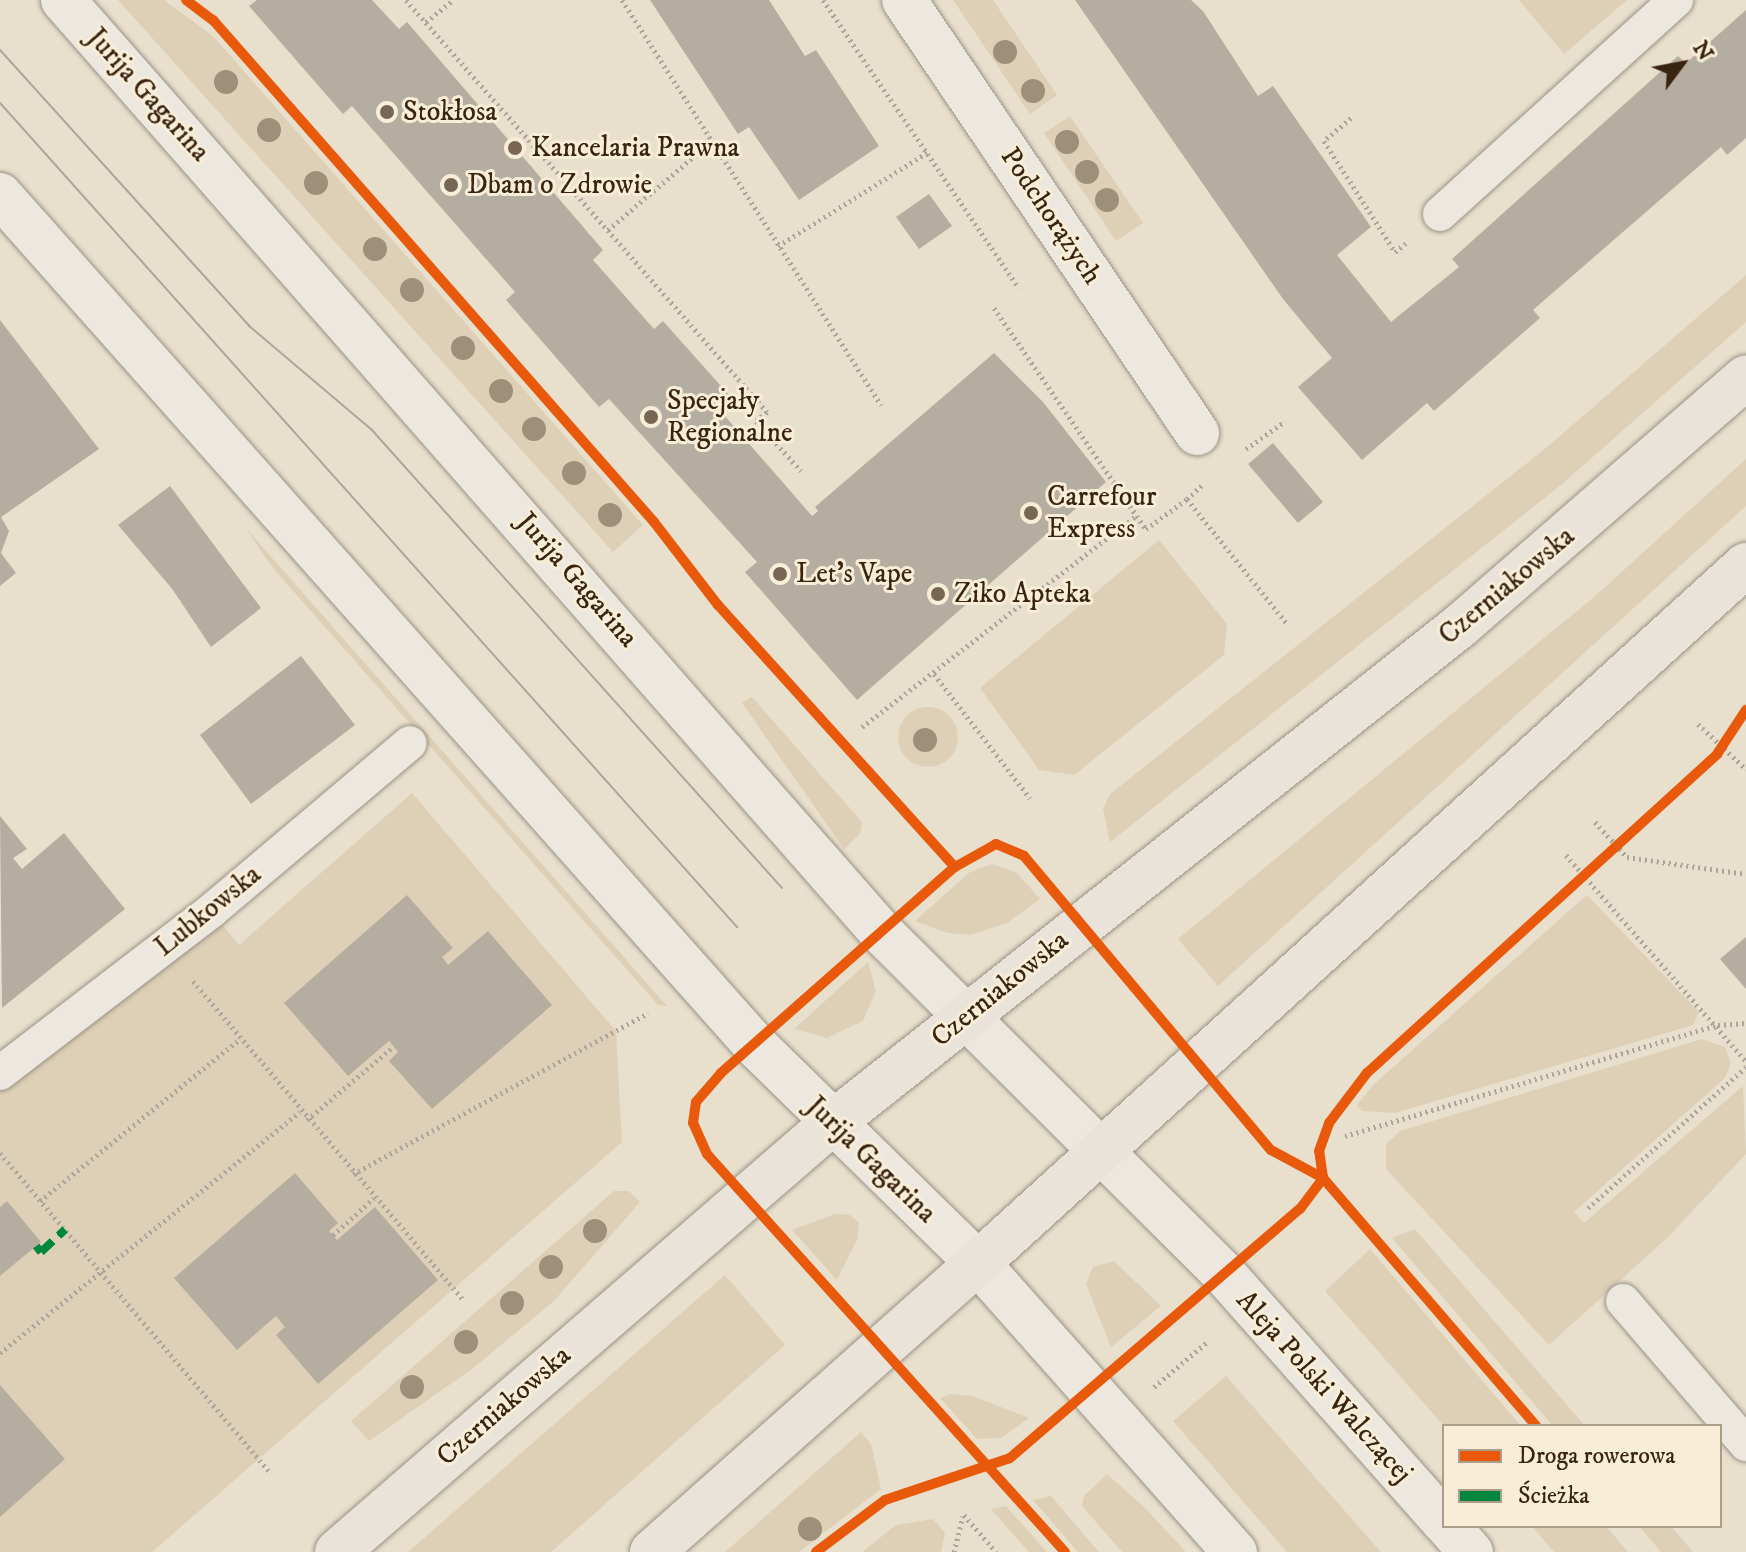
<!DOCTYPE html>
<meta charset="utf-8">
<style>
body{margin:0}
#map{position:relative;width:1746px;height:1552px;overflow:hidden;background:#e8e0cd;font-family:"IM FELL DW Pica",serif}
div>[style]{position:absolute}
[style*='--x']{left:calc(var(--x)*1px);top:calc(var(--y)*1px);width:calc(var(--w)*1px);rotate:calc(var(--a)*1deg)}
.green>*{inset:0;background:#ddd0b6}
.round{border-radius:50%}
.building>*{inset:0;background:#b5aea0}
.path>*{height:5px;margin-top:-2.5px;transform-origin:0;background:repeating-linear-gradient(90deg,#aba59d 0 2px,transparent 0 6px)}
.roads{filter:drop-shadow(0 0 2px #9a9286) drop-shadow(0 0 2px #9a9286)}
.lane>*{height:34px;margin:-17px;padding:0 17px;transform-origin:17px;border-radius:17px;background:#ece8df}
.street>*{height:44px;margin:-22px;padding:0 22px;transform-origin:22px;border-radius:22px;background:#ece8df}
.secondary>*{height:44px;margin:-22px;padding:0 22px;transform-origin:22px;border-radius:22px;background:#ece8df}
.primary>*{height:44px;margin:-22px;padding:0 22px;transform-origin:22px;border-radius:22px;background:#e9e3d9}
.tram>*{height:2px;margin:-1px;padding:0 1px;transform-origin:1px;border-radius:1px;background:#aba59d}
.quiet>*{height:8px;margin-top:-4px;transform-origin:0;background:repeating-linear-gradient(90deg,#00873e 0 16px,transparent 0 24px)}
.cycleway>*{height:10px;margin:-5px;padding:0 5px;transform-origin:5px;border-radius:5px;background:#e8590c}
.trees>*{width:24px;height:24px;margin:-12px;border-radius:50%;background:#9d8f7a}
.dots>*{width:22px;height:22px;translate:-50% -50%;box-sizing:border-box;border:4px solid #f8edd7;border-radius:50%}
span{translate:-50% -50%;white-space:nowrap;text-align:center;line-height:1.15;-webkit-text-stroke:6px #f8edd7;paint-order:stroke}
.street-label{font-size:28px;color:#392412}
.poi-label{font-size:28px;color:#392412}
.left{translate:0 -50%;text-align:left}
.legend{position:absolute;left:1442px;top:1424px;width:280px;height:104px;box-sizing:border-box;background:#f8edd7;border:2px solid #ac9d88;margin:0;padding:10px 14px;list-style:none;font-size:24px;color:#392412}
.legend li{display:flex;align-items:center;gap:16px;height:40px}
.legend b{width:40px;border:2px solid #ac9d88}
.north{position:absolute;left:1642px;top:24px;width:80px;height:80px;-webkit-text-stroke:6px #f8edd7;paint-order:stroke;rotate:58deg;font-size:22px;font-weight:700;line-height:32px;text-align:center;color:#392412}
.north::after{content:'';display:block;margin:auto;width:28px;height:36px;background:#392412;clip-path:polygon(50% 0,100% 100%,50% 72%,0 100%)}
</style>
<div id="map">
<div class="green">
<i style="clip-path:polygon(118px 0,164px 0,213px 36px,643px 525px,613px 552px)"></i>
<i style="clip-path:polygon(953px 0,993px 0,1057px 95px,1030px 114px)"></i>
<i style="clip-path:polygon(1519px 0,1627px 0,1564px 54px)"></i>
<i style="clip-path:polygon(1070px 116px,1143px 223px,1116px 241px,1044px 133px)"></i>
<i style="clip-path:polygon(1746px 275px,1746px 322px,1561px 485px,1110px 842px,1103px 809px,1110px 794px,1546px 448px)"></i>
<i style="clip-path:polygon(1746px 459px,1746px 506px,1218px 986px,1178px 939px,1594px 597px)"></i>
<i style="clip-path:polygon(245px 527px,667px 1006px,658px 1005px,272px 567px)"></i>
<i style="clip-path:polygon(1159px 540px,1227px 624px,1224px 655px,1074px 775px,1039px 770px,980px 688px)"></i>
<i style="clip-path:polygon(752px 697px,862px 822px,860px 834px,844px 849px,742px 703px)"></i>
<i class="round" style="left:898px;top:707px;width:60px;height:60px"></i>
<i style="clip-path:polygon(412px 793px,616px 1031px,622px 1142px,152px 1552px,0 1552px,0 1073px,211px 911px,239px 945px)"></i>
<i style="clip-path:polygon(992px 864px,1017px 873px,1040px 899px,1007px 923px,970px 935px,947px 933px,915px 921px,970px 872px)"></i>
<i style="clip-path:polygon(1587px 895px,1699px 1012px,1693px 1025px,1395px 1113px,1362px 1111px,1357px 1105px,1373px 1085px)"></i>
<i style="clip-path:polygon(868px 962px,876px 991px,863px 1021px,827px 1038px,794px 1029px)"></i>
<i style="clip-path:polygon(1702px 1039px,1725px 1047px,1731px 1064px,1725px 1078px,1574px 1212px,1584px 1223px,1743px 1086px,1746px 1154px,1668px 1237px,1549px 1345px,1386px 1169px,1386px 1144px,1400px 1131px)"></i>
<i style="clip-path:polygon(614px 1191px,629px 1191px,640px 1202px,554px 1301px,472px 1369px,369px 1441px,351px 1421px)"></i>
<i style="clip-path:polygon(835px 1214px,850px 1215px,859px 1223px,857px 1240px,837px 1280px,792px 1230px)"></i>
<i style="clip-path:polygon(1415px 1229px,1585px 1426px,1553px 1426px,1392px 1238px)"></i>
<i style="clip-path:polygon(1370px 1249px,1521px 1426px,1444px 1426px,1325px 1291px)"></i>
<i style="clip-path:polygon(1114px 1261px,1161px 1306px,1111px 1347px,1086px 1284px,1093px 1267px)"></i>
<i style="clip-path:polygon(725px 1275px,785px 1345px,551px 1552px,408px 1552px)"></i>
<i style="clip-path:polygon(1226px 1376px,1381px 1552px,1287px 1552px,1173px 1421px)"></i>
<i style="clip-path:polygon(951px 1394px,973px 1396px,1029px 1418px,1001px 1438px,977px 1439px,940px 1398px)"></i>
<i style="clip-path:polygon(861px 1432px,871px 1444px,881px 1489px,799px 1552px,725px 1552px)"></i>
<i style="clip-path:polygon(1107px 1474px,1144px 1507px,1186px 1552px,1122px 1552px,1082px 1506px,1084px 1496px)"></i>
<i style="clip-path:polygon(1051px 1496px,1099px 1552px,1078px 1552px,1033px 1500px)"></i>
<i style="clip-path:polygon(1006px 1506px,1047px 1552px,1029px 1552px,991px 1509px)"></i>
<i style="clip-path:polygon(933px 1519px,945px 1533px,941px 1552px,862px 1552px,896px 1525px)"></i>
<i style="clip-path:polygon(1532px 1526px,1606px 1526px,1628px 1552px,1554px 1552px)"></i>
<i style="clip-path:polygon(1639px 1526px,1671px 1526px,1693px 1552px,1661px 1552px)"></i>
</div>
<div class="building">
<i style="clip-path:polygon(257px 0,372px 0,399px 29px,407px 22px,603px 250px,593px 260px,654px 329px,663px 321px,737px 404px,724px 415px,812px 516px,818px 511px,815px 507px,994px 353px,1043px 402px,1106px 482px,857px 700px,745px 572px,757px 562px,609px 399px,599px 407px,506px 300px,515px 292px,352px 106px,343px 114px,249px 6px)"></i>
<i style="clip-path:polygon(650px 0,769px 0,805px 56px,816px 50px,879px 146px,799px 200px,749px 127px,738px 134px)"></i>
<i style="clip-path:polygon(1075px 0,1191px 0,1203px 11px,1258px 96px,1273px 86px,1371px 227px,1337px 255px,1391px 322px,1459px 267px,1452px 259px,1678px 56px,1686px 63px,1746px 10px,1746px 138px,1727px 155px,1721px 147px,1533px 310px,1540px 318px,1434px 411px,1427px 403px,1362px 460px,1298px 387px,1332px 358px,1283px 299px)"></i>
<i style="clip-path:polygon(929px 194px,952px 226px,919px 249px,896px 217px)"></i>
<i style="clip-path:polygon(0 320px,99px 449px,1px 517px,9px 531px,1px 553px,16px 573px,0 586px)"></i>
<i style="clip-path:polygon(1273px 443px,1323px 502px,1298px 523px,1248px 464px)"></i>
<i style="clip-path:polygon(170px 486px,261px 608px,211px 647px,173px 590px,118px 525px)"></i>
<i style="clip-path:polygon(301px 656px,355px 725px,251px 804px,200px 735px)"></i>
<i style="clip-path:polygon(0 816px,27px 849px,13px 858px,22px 869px,64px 833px,125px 909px,2px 1008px)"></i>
<i style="clip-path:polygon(407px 895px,453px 948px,442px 957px,448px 965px,488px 931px,552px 1005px,432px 1109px,389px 1061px,398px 1052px,389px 1041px,348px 1076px,284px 1003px)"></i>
<i style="clip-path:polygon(1746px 937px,1746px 989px,1720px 959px)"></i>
<i style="clip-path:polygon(295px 1173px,338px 1223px,329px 1231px,337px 1240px,375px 1207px,438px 1280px,318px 1384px,276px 1335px,285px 1327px,276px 1316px,237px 1350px,174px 1278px)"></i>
<i style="clip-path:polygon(7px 1201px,41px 1242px,0 1276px,0 1207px)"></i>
<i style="clip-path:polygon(0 1385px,65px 1459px,0 1517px)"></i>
</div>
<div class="path">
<i style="--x:406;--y:0;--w:548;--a:48.77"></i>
<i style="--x:767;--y:412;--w:14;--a:141"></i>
<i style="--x:756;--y:421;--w:67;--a:48"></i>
<i style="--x:622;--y:0;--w:481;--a:57.4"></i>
<i style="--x:823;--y:0;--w:348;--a:55.8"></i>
<i style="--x:426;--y:22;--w:35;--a:-39"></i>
<i style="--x:1351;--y:118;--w:35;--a:140"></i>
<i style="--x:1324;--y:141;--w:132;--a:57.4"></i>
<i style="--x:1395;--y:252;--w:14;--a:-39"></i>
<i style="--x:608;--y:230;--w:137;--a:-40.6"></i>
<i style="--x:778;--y:246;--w:176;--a:-32"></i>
<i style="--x:994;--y:308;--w:268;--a:55.5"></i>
<i style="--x:1146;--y:529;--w:51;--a:-36.2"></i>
<i style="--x:1187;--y:499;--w:161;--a:51.3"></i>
<i style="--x:1246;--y:449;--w:47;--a:-35.4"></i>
<i style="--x:1187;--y:499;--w:23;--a:-43"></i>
<i style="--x:934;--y:674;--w:157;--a:52.3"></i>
<i style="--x:1698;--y:724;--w:66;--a:43.2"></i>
<i style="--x:862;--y:727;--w:346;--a:-37.6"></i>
<i style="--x:1595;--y:822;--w:47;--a:47.6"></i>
<i style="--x:1627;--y:857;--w:120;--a:8.1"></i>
<i style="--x:1566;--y:855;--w:274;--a:48.9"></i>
<i style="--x:193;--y:981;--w:419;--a:49.7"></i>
<i style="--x:307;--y:1120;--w:114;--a:-40.4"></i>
<i style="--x:1345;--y:1136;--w:389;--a:-16.6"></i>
<i style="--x:1718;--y:1025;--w:28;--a:-4"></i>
<i style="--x:0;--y:1153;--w:417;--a:49.8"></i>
<i style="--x:353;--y:1174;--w:336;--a:-28.6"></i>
<i style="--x:40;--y:1201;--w:257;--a:-39"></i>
<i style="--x:1588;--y:1208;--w:212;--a:-41.7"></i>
<i style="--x:333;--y:1235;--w:55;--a:-42.1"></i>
<i style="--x:0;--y:1353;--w:385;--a:-38.8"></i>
<i style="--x:1154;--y:1387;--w:70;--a:-40.3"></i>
<i style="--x:964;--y:1515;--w:49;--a:49.1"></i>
<i style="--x:954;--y:1552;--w:37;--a:-76"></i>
</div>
<div class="roads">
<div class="lane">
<i style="--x:1440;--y:214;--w:319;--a:-42.2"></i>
<i style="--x:0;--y:1073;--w:266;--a:-37.5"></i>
<i style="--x:211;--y:911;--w:260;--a:-40.2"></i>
<i style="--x:1623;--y:1301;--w:189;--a:49.3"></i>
</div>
<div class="street">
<i style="--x:904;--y:0;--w:523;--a:55.91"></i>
</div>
<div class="secondary">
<i style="--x:63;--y:0;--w:1240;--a:48.73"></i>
<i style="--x:881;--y:932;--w:484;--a:44.9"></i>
<i style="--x:1224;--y:1274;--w:332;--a:48.4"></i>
<i style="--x:0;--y:195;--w:1135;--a:48.39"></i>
<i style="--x:754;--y:1044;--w:313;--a:44.4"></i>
<i style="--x:978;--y:1263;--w:387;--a:48.4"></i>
<i style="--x:1448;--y:1526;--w:35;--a:49"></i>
</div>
<div class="primary">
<i style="--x:337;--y:1552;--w:654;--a:-40.91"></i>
<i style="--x:831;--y:1124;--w:802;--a:-38.37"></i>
<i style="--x:1460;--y:626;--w:379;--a:-41"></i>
<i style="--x:652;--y:1552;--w:436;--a:-41.6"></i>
<i style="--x:978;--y:1263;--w:1038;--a:-42.27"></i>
</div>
</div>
<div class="tram">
<i style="--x:0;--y:50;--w:372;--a:47.9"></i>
<i style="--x:249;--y:326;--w:160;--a:40.2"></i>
<i style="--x:371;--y:429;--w:616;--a:48.16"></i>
<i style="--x:0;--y:103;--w:1106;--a:48.19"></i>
</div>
<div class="quiet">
<i style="--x:36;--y:1246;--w:8;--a:50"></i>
<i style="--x:41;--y:1252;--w:33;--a:-43"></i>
</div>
<div class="cycleway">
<i style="--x:186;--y:0;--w:34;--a:37"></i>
<i style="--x:213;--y:20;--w:668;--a:48.7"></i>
<i style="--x:654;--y:522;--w:105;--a:52.4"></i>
<i style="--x:718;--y:605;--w:353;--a:47.9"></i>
<i style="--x:816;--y:1552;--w:86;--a:-37"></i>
<i style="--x:885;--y:1500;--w:132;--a:-18.6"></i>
<i style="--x:1010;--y:1458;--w:382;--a:-40.7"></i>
<i style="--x:1300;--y:1209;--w:39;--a:-53"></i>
<i style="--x:1323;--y:1178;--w:27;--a:-98"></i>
<i style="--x:1319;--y:1151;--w:30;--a:-70"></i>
<i style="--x:1329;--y:1123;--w:63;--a:-52.8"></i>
<i style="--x:1367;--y:1073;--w:474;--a:-42.3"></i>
<i style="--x:1717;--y:754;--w:53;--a:-56.6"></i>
<i style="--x:1065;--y:1552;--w:535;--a:-131.97"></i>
<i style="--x:707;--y:1154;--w:34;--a:-114"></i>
<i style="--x:693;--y:1123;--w:21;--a:-82"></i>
<i style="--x:696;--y:1102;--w:38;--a:-49"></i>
<i style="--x:721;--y:1073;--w:312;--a:-41.4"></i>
<i style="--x:955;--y:867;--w:47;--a:-29.3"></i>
<i style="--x:996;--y:844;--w:30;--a:23"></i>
<i style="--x:1024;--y:856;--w:384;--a:50"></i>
<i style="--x:1271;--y:1150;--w:59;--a:28.3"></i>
<i style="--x:1323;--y:1178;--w:327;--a:49.3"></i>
</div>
<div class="trees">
<i style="left:1005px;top:52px"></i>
<i style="left:226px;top:82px"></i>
<i style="left:1033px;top:91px"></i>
<i style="left:269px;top:130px"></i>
<i style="left:1067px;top:142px"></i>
<i style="left:1087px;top:172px"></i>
<i style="left:316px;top:183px"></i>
<i style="left:1107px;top:200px"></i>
<i style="left:375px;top:249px"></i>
<i style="left:412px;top:290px"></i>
<i style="left:463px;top:348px"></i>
<i style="left:501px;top:391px"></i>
<i style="left:534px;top:429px"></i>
<i style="left:574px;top:473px"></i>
<i style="left:610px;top:515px"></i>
<i style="left:925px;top:740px"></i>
<i style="left:595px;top:1231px"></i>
<i style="left:551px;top:1267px"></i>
<i style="left:512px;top:1303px"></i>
<i style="left:466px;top:1342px"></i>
<i style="left:412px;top:1387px"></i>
<i style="left:810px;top:1529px"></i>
</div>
<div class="dots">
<i style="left:387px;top:112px;background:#766653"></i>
<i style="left:515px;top:148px;background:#766653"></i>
<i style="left:451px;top:185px;background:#766653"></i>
<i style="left:651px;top:417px;background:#766653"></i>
<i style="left:1031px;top:513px;background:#766653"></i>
<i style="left:780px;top:574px;background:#766653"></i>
<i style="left:938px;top:594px;background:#766653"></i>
</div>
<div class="street-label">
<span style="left:148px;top:95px;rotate:48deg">Jurija Gagarina</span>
<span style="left:1051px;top:216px;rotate:56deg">Podchorążych</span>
<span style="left:577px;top:580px;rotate:49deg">Jurija Gagarina</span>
<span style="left:1507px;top:586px;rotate:-40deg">Czerniakowska</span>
<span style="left:208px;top:911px;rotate:-39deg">Lubkowska</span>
<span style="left:1000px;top:989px;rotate:-39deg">Czerniakowska</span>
<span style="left:871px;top:1160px;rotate:44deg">Jurija Gagarina</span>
<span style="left:1324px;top:1387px;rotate:48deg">Aleja Polski Walczącej</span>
<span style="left:504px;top:1406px;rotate:-41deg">Czerniakowska</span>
</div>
<div class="poi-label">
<span class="left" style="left:403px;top:112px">Stokłosa</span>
<span class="left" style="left:531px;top:148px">Kancelaria Prawna</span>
<span class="left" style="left:467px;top:185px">Dbam o Zdrowie</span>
<span class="left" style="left:667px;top:417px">Specjały<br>Regionalne</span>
<span class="left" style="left:1047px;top:513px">Carrefour<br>Express</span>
<span class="left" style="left:796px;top:574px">Let's Vape</span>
<span class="left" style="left:954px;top:594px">Ziko Apteka</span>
</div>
<ul class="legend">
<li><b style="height:10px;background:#e8590c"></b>Droga rowerowa</li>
<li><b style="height:10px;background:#00873e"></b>Ścieżka</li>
</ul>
<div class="north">N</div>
</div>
